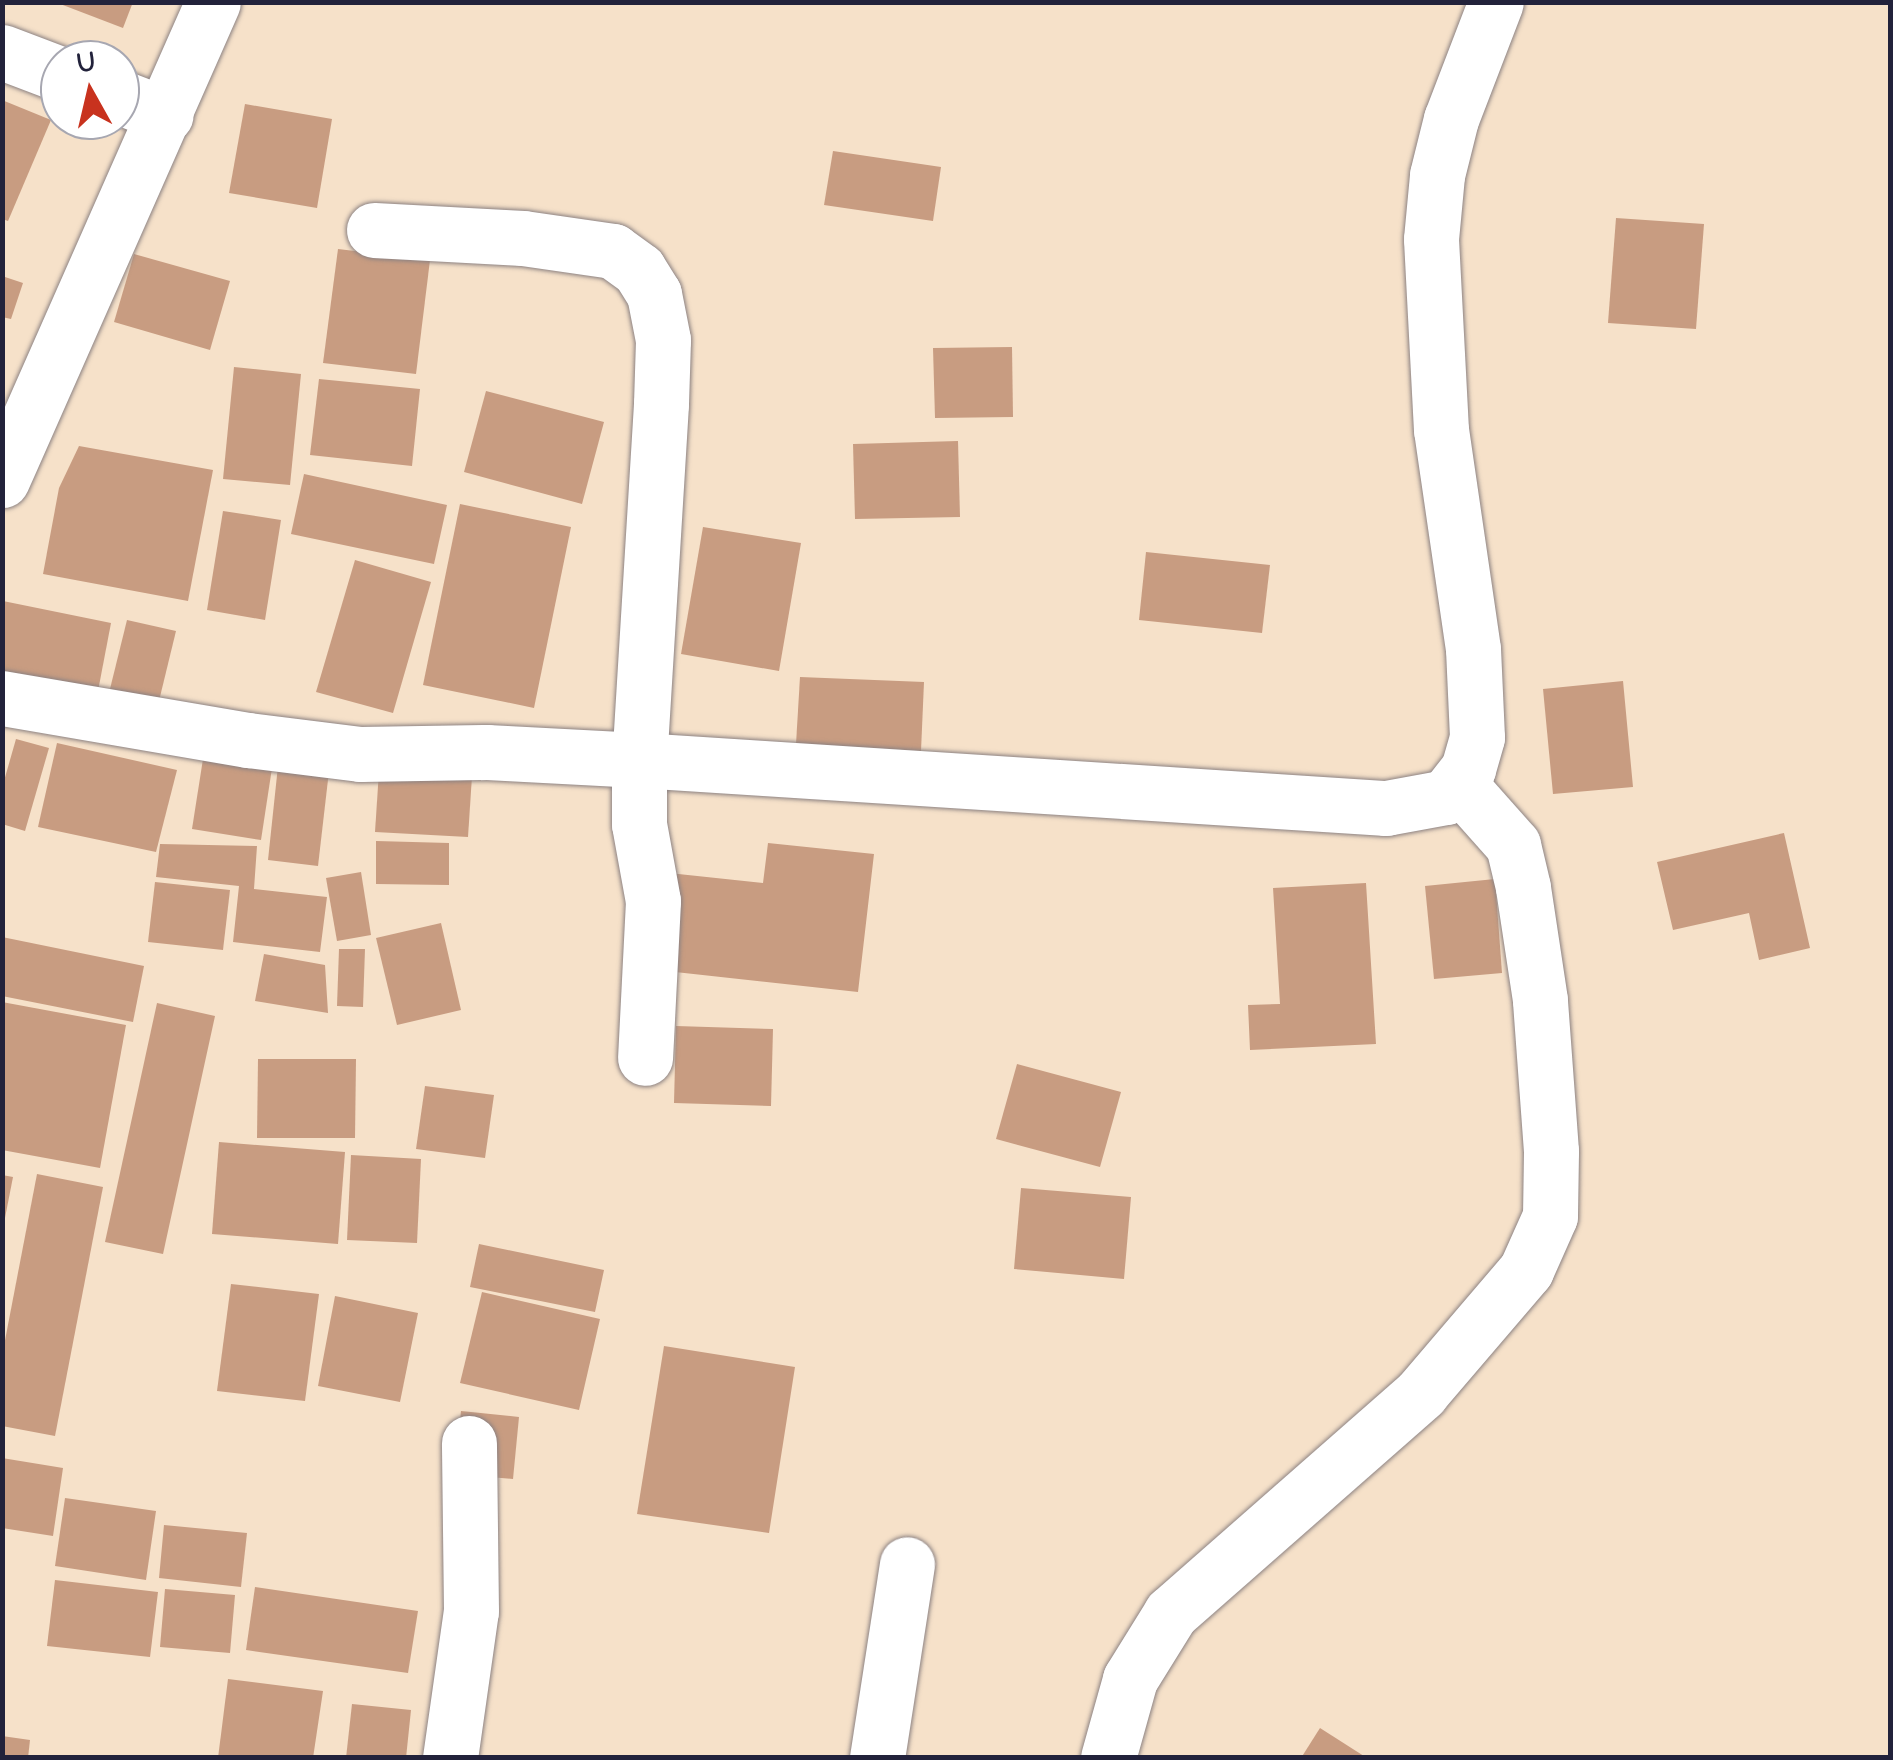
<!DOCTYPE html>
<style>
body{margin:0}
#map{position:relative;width:1893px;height:1760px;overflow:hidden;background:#f6e1c9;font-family:"Comic Neue",sans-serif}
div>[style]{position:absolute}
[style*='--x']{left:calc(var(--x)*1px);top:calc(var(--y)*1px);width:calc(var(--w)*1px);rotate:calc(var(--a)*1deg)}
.building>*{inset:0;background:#c89c81}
.roads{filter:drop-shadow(0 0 2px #8c8282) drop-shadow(0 0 2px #8c8282)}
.minor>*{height:55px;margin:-27.5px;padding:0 27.5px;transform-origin:27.5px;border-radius:27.5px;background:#fff}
span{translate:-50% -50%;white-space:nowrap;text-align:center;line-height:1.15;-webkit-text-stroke:9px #fff;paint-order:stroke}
.frame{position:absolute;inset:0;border:5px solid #22223b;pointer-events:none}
.north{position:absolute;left:40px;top:40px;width:100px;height:100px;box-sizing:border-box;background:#fff;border:2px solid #a7a7b1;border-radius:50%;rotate:352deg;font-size:28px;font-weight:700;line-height:40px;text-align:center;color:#22223b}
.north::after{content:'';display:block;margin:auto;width:35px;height:45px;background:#c8321e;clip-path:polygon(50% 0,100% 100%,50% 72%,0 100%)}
</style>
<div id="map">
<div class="building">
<i style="clip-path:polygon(55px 2px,133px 2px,123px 28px)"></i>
<i style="clip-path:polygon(2px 100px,51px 120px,8px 221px,2px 219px)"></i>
<i style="clip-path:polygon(245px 104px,332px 119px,317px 208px,229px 193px)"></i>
<i style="clip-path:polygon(833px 151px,941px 167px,933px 221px,824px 205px)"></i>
<i style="clip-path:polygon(1616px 218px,1704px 224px,1696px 329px,1608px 323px)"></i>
<i style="clip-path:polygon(338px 249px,430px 260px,416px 374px,323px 363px)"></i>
<i style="clip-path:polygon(134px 254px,230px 281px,210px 350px,114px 322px)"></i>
<i style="clip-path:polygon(2px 276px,23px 283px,11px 319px,2px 317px)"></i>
<i style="clip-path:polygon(1012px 347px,1013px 417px,935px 418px,933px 348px)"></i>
<i style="clip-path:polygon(234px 367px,301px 374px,290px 485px,223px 479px)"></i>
<i style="clip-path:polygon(319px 379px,420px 389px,412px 466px,310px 455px)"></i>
<i style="clip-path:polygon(486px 391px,604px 422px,582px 504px,464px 472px)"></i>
<i style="clip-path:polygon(958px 441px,960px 517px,855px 519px,853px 444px)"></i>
<i style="clip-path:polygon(79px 446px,213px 470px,188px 601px,43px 574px,59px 488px)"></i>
<i style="clip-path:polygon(304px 474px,447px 505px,434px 564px,291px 534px)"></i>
<i style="clip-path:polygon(460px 504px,571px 527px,534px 708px,423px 685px)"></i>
<i style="clip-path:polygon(223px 511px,281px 520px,265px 620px,207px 610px)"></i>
<i style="clip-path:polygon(703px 527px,801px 543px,779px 671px,681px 654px)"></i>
<i style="clip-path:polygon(1146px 552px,1270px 565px,1262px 633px,1139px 620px)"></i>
<i style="clip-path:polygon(355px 560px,431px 582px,393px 713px,316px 692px)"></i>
<i style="clip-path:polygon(3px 601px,111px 623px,98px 691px,2px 671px)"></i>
<i style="clip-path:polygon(127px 620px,176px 631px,158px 705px,109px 693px)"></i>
<i style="clip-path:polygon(800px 677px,924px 682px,921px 751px,796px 744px)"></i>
<i style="clip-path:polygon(1623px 681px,1633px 787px,1553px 794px,1543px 689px)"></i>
<i style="clip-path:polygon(16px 739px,49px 748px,25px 831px,2px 824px,2px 788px)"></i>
<i style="clip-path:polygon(57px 743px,177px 770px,156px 852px,38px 827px)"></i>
<i style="clip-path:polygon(203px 759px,272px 768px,261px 840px,192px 829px)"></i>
<i style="clip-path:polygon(278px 766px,329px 771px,318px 866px,268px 860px)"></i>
<i style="clip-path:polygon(379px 771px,472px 776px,468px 837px,375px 832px)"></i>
<i style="clip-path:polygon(1784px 833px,1810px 948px,1759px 960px,1749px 913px,1673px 930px,1657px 862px)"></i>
<i style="clip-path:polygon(376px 841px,449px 843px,449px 885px,376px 884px)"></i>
<i style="clip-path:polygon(768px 843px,874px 854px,858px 992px,657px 970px,669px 873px,763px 883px)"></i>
<i style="clip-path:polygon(160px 844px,257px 846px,254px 889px,327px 897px,320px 952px,233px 942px,239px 886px,156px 877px)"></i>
<i style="clip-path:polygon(361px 872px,371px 935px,337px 941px,326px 878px)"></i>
<i style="clip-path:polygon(1495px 879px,1502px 973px,1434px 979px,1425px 886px)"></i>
<i style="clip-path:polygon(155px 882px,230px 890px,223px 950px,148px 942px)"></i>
<i style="clip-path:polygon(1366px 883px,1376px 1044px,1250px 1050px,1248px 1005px,1280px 1004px,1273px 888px)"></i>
<i style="clip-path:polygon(441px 923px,461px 1010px,397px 1025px,376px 938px)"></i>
<i style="clip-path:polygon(2px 937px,144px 966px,133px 1022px,2px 996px)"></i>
<i style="clip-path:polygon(339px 949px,365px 949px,363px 1007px,337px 1006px)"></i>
<i style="clip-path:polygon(264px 954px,325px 965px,328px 1013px,255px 1001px)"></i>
<i style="clip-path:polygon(2px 1002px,126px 1025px,100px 1168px,2px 1150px)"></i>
<i style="clip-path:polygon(157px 1003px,215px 1016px,163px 1254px,105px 1242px)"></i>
<i style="clip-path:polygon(676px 1026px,773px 1029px,771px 1106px,674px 1103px)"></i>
<i style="clip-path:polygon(258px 1059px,356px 1059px,355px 1138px,257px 1138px)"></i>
<i style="clip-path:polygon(1017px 1064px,1121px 1092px,1100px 1167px,996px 1139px)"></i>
<i style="clip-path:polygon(425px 1086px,494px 1095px,485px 1158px,416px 1149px)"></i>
<i style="clip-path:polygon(219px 1142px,345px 1152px,338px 1244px,212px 1234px)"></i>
<i style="clip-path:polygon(351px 1155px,421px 1159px,417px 1243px,347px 1240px)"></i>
<i style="clip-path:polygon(37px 1174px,103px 1187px,55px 1436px,2px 1426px,2px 1356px)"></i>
<i style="clip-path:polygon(2px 1175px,13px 1177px,4px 1223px,2px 1222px)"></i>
<i style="clip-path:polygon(1021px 1188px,1131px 1197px,1124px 1279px,1014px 1269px)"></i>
<i style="clip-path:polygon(479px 1244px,604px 1270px,595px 1312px,470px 1287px)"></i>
<i style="clip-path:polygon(231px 1284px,319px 1294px,305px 1401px,217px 1391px)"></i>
<i style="clip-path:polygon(482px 1292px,600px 1319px,579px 1410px,460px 1383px)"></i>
<i style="clip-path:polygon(335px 1296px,418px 1313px,400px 1402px,318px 1386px)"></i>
<i style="clip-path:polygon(664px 1346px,795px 1367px,769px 1533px,637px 1514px)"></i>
<i style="clip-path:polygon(461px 1411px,519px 1417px,513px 1479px,455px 1474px)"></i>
<i style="clip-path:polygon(2px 1458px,63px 1468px,53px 1536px,2px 1528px)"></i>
<i style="clip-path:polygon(65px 1498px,156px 1511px,146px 1580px,55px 1566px)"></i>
<i style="clip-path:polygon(164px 1525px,247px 1533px,241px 1587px,159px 1578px)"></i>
<i style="clip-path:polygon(55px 1580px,158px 1592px,150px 1657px,47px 1646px)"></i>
<i style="clip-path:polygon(255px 1587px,418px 1611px,408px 1673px,246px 1650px)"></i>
<i style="clip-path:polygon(165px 1589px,235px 1595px,230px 1653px,160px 1647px)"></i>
<i style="clip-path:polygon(228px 1679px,323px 1691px,313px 1758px,218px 1758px)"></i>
<i style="clip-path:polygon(352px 1704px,411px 1710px,406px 1758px,346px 1758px)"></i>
<i style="clip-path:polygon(1320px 1728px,1367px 1758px,1301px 1758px)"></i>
<i style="clip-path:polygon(2px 1736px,30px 1740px,28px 1758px,2px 1758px)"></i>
</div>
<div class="roads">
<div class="minor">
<i style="--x:2;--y:52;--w:62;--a:20.8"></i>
<i style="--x:120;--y:97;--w:49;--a:21.4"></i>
<i style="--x:374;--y:230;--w:149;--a:3.1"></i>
<i style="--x:523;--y:238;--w:91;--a:8.2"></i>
<i style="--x:613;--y:251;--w:32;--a:36"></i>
<i style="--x:639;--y:270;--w:28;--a:58"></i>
<i style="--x:654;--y:294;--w:47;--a:78.9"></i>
<i style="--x:663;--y:340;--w:64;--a:91.8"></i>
<i style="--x:661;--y:404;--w:357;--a:93.5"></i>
<i style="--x:639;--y:760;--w:64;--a:90"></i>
<i style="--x:639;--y:824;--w:78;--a:79.7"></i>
<i style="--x:653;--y:901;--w:157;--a:92.9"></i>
<i style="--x:2;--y:480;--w:522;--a:-66.18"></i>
<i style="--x:2;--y:698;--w:250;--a:9.7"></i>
<i style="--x:248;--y:740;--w:113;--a:7.1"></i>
<i style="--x:360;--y:754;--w:127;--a:-0.9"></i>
<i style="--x:487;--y:752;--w:152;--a:3"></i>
<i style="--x:639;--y:760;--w:749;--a:3.68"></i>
<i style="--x:1386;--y:808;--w:61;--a:-10.4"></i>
<i style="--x:1446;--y:797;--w:36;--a:-52"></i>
<i style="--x:1468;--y:769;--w:33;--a:-74"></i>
<i style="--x:1477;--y:737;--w:88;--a:-92.6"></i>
<i style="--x:1473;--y:649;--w:221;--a:-98.3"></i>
<i style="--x:1441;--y:430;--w:191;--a:-93"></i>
<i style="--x:1431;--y:239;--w:64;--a:-84.6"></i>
<i style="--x:1437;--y:175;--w:58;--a:-76"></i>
<i style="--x:1451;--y:119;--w:125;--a:-69"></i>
<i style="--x:450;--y:1758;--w:148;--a:-81.9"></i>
<i style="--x:471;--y:1611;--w:168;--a:-90.7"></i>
<i style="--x:877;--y:1758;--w:196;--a:-81.2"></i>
<i style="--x:1108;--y:1758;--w:82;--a:-74.4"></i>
<i style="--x:1130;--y:1679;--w:78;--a:-58.2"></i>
<i style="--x:1171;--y:1613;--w:333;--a:-41.3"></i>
<i style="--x:1421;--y:1393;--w:162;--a:-49.5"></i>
<i style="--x:1526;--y:1270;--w:59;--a:-66"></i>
<i style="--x:1550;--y:1216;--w:65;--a:-89.1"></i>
<i style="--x:1551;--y:1151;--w:151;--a:-94.2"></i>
<i style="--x:1540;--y:1000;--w:114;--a:-98.6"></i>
<i style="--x:1523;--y:887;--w:43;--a:-103.4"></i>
<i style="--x:1513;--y:845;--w:83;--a:-131.6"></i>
</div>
</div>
<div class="frame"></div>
<div class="north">U</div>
</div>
